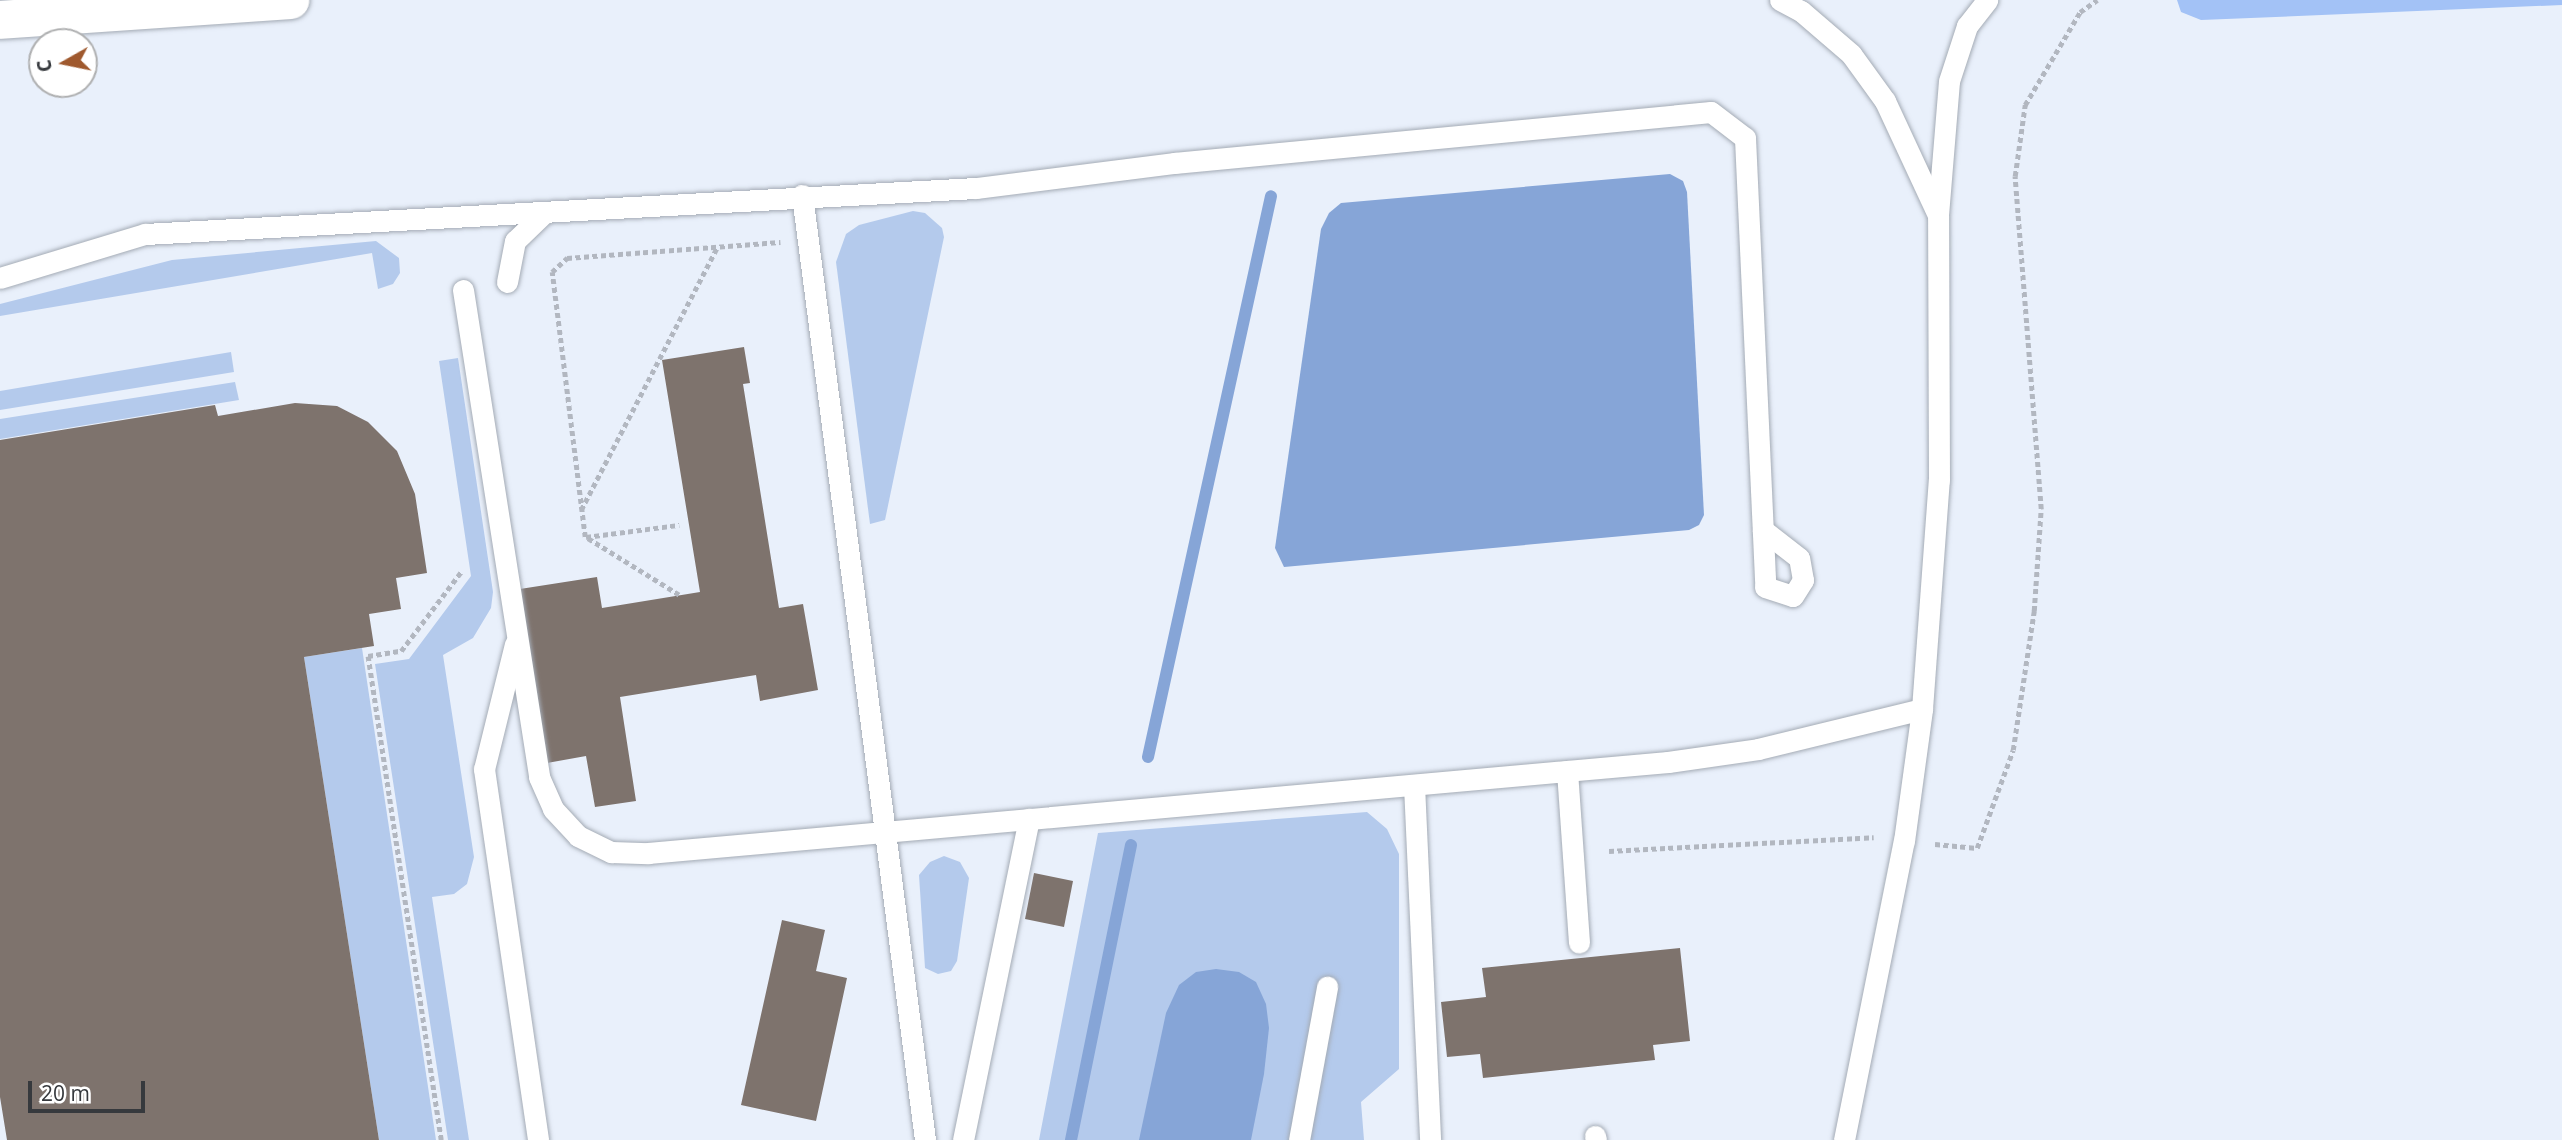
<!DOCTYPE html>
<meta charset="utf-8">
<style>
body{margin:0}
#map{position:relative;width:2562px;height:1140px;overflow:hidden;background:#e9f0fb;font-family:"Open Sans",sans-serif}
div>[style]{position:absolute}
[style*='--x']{left:calc(var(--x)*1px);top:calc(var(--y)*1px);width:calc(var(--w)*1px);rotate:calc(var(--a)*1deg)}
.green>*{inset:0;background:#b4caec}
.forest>*{inset:0;background:#a3c2f6}
.water>*{inset:0;background:#86a5d7}
.stream>*{height:12px;margin:-6px;padding:0 6px;transform-origin:6px;border-radius:6px;background:#86a5d7}
.building>*{inset:0;background:#7e736d}
.path>*{height:4.5px;margin-top:-2.25px;transform-origin:0;background:repeating-linear-gradient(90deg,#b2b7c0 0 5px,transparent 0 8.5px)}
.roads{filter:drop-shadow(0 0 2px #a4abb5) drop-shadow(0 0 2px #a4abb5)}
.lane>*{height:21px;margin:-10.5px;padding:0 10.5px;transform-origin:10.5px;border-radius:10.5px;background:#fff}
.highway>*{height:38px;margin:-19px;padding:0 19px;transform-origin:19px;border-radius:19px;background:#fff}
span{translate:-50% -50%;white-space:nowrap;text-align:center;line-height:1.15;-webkit-text-stroke:7px #fff;paint-order:stroke}
.north{position:absolute;left:28px;top:28px;width:70px;height:70px;box-sizing:border-box;background:#fff;border:2px solid #afb0b1;border-radius:50%;rotate:261deg;font-size:19px;font-weight:700;line-height:28px;text-align:center;color:#36393d}
.north::after{content:'';display:block;margin:auto;width:24px;height:32px;background:#9f592e;clip-path:polygon(50% 0,100% 100%,50% 72%,0 100%)}
.scale{position:absolute;left:28px;top:1081px;width:117px;height:32px;box-sizing:border-box;border:4px solid #36393d;border-top:0;padding-left:9px;font-size:21px;line-height:24px;white-space:nowrap;color:#36393d;-webkit-text-stroke:5px #fff;paint-order:stroke}
</style>
<div id="map">
<div class="green">
<i style="clip-path:polygon(913px 211px,925px 213px,942px 228px,944px 237px,885px 520px,870px 524px,836px 262px,846px 234px,859px 225px)"></i>
<i style="clip-path:polygon(376px 241px,399px 258px,400px 273px,393px 284px,378px 289px,372px 253px,0 316px,0 304px,172px 260px)"></i>
<i style="clip-path:polygon(231px 352px,234px 372px,0 410px,0 391px)"></i>
<i style="clip-path:polygon(458px 358px,493px 592px,491px 608px,473px 638px,443px 655px,474px 857px,467px 884px,454px 894px,432px 897px,469px 1140px,448px 1140px,375px 664px,409px 659px,471px 576px,439px 361px)"></i>
<i style="clip-path:polygon(235px 382px,239px 400px,0 439px,0 419px)"></i>
<i style="clip-path:polygon(362px 648px,436px 1140px,379px 1140px,304px 657px)"></i>
<i style="clip-path:polygon(1367px 812px,1387px 829px,1399px 854px,1399px 1069px,1361px 1102px,1364px 1140px,1039px 1140px,1098px 833px)"></i>
<i style="clip-path:polygon(944px 856px,960px 862px,969px 878px,957px 961px,951px 971px,938px 974px,925px 968px,919px 875px,930px 862px)"></i>
</div>
<div class="forest">
<i style="clip-path:polygon(2177px 0,2562px 0,2562px 5px,2201px 20px,2181px 12px)"></i>
</div>
<div class="water">
<i style="clip-path:polygon(1670px 174px,1683px 181px,1687px 192px,1704px 515px,1699px 525px,1689px 530px,1284px 567px,1275px 548px,1321px 229px,1329px 213px,1341px 203px)"></i>
<i style="clip-path:polygon(1216px 969px,1239px 972px,1256px 982px,1266px 1004px,1269px 1028px,1264px 1074px,1251px 1140px,1139px 1140px,1166px 1013px,1179px 985px,1196px 972px)"></i>
</div>
<div class="stream">
<i style="--x:1148;--y:757;--w:574;--a:-77.63"></i>
<i style="--x:1071;--y:1140;--w:301;--a:-78.5"></i>
</div>
<div class="building">
<i style="clip-path:polygon(744px 347px,750px 383px,743px 384px,779px 608px,803px 604px,818px 690px,760px 701px,756px 675px,620px 697px,636px 801px,595px 807px,586px 756px,547px 763px,520px 589px,597px 577px,602px 608px,700px 592px,662px 360px)"></i>
<i style="clip-path:polygon(295px 403px,337px 406px,368px 422px,397px 451px,415px 494px,427px 573px,396px 578px,401px 609px,369px 614px,374px 646px,304px 657px,379px 1140px,7px 1140px,0 1097px,0 440px,215px 405px,218px 416px)"></i>
<i style="clip-path:polygon(1034px 873px,1073px 881px,1064px 927px,1025px 919px)"></i>
<i style="clip-path:polygon(782px 920px,825px 930px,816px 971px,847px 978px,816px 1121px,741px 1105px)"></i>
<i style="clip-path:polygon(1680px 948px,1690px 1041px,1653px 1045px,1655px 1060px,1483px 1078px,1480px 1054px,1447px 1057px,1441px 1002px,1486px 997px,1482px 968px)"></i>
</div>
<div class="path">
<i style="--x:581;--y:510;--w:295;--a:-62.6"></i>
<i style="--x:586;--y:537;--w:94;--a:-7.4"></i>
<i style="--x:679;--y:595;--w:110;--a:-148.3"></i>
<i style="--x:585;--y:537;--w:267;--a:-97.1"></i>
<i style="--x:552;--y:272;--w:21;--a:-43"></i>
<i style="--x:567;--y:258;--w:214;--a:-4.3"></i>
<i style="--x:1935;--y:844;--w:42;--a:5.4"></i>
<i style="--x:1977;--y:848;--w:104;--a:-69.8"></i>
<i style="--x:2013;--y:750;--w:141;--a:-81.4"></i>
<i style="--x:2034;--y:611;--w:102;--a:-86.1"></i>
<i style="--x:2041;--y:509;--w:334;--a:-94.5"></i>
<i style="--x:2015;--y:176;--w:72;--a:-82"></i>
<i style="--x:2025;--y:105;--w:108;--a:-59.4"></i>
<i style="--x:2080;--y:12;--w:21;--a:-35"></i>
<i style="--x:1609;--y:851;--w:265;--a:-3"></i>
<i style="--x:441;--y:1140;--w:489;--a:-98.6"></i>
<i style="--x:368;--y:656;--w:33;--a:-9"></i>
<i style="--x:401;--y:651;--w:99;--a:-52.8"></i>
</div>
<div class="roads">
<div class="lane">
<i style="--x:1780;--y:0;--w:24;--a:28"></i>
<i style="--x:1801;--y:11;--w:66;--a:40.7"></i>
<i style="--x:1851;--y:54;--w:58;--a:54.1"></i>
<i style="--x:1885;--y:101;--w:123;--a:65.1"></i>
<i style="--x:802;--y:195;--w:953;--a:82.58"></i>
<i style="--x:0;--y:278;--w:152;--a:-16.9"></i>
<i style="--x:145;--y:234;--w:832;--a:-3.17"></i>
<i style="--x:976;--y:188;--w:200;--a:-7.2"></i>
<i style="--x:1174;--y:163;--w:539;--a:-5.43"></i>
<i style="--x:1711;--y:112;--w:43;--a:37.4"></i>
<i style="--x:1745;--y:138;--w:449;--a:87.4"></i>
<i style="--x:1765;--y:587;--w:29;--a:18"></i>
<i style="--x:1793;--y:596;--w:19;--a:-58"></i>
<i style="--x:1803;--y:580;--w:22;--a:-100"></i>
<i style="--x:1799;--y:558;--w:46;--a:-142.1"></i>
<i style="--x:507;--y:282;--w:42;--a:-79"></i>
<i style="--x:515;--y:241;--w:40;--a:-44"></i>
<i style="--x:463;--y:290;--w:493;--a:81.1"></i>
<i style="--x:539;--y:777;--w:35;--a:66"></i>
<i style="--x:553;--y:809;--w:37;--a:47"></i>
<i style="--x:578;--y:836;--w:37;--a:26"></i>
<i style="--x:611;--y:852;--w:37;--a:2"></i>
<i style="--x:648;--y:853;--w:1024;--a:-5.1"></i>
<i style="--x:1668;--y:762;--w:91;--a:-8.2"></i>
<i style="--x:1758;--y:749;--w:169;--a:-13.7"></i>
<i style="--x:1922;--y:709;--w:230;--a:-85.8"></i>
<i style="--x:1939;--y:480;--w:265;--a:-90.2"></i>
<i style="--x:1938;--y:215;--w:134;--a:-85.3"></i>
<i style="--x:1949;--y:81;--w:58;--a:-71.9"></i>
<i style="--x:1967;--y:26;--w:33;--a:-52"></i>
<i style="--x:515;--y:644;--w:129;--a:103.9"></i>
<i style="--x:484;--y:769;--w:375;--a:81.7"></i>
<i style="--x:1567;--y:771;--w:172;--a:86"></i>
<i style="--x:1414;--y:785;--w:355;--a:87.4"></i>
<i style="--x:1595;--y:1136;--w:4;--a:76"></i>
<i style="--x:963;--y:1140;--w:328;--a:-78.4"></i>
<i style="--x:1299;--y:1140;--w:156;--a:-79.6"></i>
<i style="--x:1844;--y:1140;--w:305;--a:-78.7"></i>
<i style="--x:1904;--y:841;--w:133;--a:-82.2"></i>
</div>
<div class="highway">
<i style="--x:0;--y:20;--w:291;--a:-3.9"></i>
</div>
</div>
<div class="north">С</div>
<div class="scale">20 m</div>
</div>
